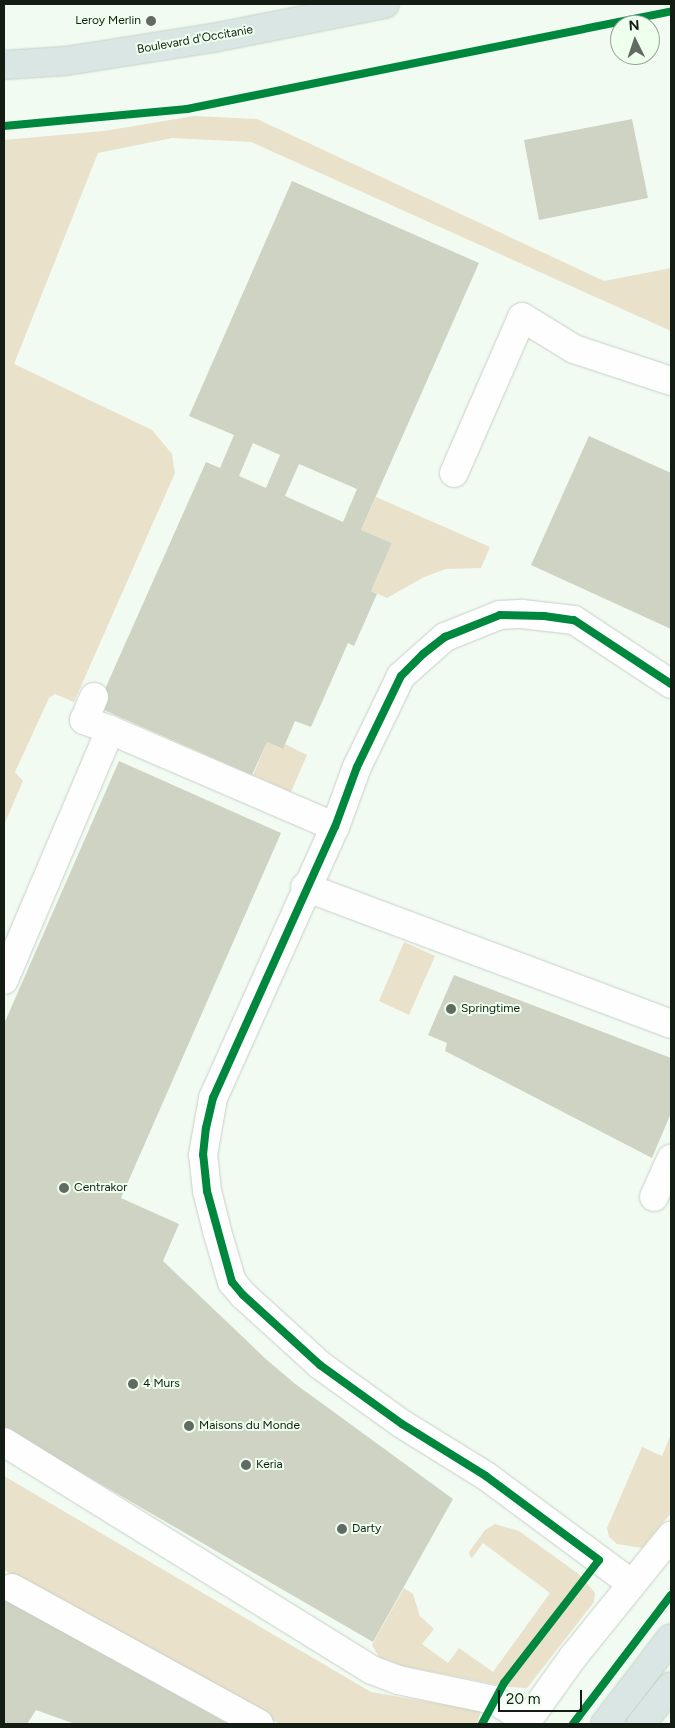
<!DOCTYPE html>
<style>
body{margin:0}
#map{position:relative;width:675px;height:1728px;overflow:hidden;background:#f2fbf2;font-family:Figtree,sans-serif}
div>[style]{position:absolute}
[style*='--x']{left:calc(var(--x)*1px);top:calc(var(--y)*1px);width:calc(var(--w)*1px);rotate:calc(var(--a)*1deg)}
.green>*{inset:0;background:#e9e1ca}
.building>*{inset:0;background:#ced3c3}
.roads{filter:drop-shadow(0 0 1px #c6d0c6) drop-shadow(0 0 1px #c6d0c6)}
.minor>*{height:28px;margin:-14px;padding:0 14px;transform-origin:14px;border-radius:14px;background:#fdfefd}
.major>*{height:28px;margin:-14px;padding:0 14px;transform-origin:14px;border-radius:14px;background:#d9e6e3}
.cycleway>*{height:8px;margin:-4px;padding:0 4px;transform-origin:4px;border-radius:4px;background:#00873e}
.dots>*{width:14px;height:14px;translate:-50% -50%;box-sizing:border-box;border:2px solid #efe;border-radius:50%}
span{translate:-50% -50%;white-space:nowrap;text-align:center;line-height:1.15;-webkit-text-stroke:4px #efe;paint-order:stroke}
.poi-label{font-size:12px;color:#131d13}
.right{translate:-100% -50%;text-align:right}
.left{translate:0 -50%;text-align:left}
.street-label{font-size:12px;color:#131d13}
.frame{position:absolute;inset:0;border:5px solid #131d13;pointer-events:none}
.north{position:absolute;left:610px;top:15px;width:50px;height:50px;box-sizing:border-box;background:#efe;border:1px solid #96a596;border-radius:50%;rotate:356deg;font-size:14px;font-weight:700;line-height:20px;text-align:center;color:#131d13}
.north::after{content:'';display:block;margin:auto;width:18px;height:22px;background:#616b61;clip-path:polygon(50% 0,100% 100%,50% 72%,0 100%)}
.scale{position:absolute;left:498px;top:1690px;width:84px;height:22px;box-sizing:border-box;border:2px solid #131d13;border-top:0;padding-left:6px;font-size:15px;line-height:18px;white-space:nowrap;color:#131d13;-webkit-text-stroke:4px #efe;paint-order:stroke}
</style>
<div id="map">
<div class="green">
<i style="clip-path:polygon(194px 116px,257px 119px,604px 281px,671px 268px,671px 331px,251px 142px,172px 138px,98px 153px,14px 364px,152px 430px,172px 454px,175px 473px,74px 702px,55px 694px,49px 698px,15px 772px,23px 781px,4px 825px,4px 140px,104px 131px)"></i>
<i style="clip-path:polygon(376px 497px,490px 547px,481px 568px,446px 569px,424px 577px,387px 598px,371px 591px,392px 543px,361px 530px)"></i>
<i style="clip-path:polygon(267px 742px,282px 749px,285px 744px,307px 755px,291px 792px,253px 775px)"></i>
<i style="clip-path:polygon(404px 942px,435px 956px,409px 1015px,379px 1001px)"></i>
<i style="clip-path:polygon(671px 1434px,671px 1513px,642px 1548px,617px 1544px,609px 1537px,607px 1528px,642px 1447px,662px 1456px)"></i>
<i style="clip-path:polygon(4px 1476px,371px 1692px,481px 1711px,477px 1724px,280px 1724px,4px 1570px)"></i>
<i style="clip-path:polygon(495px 1524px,519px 1531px,580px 1575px,595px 1593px,594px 1602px,527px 1688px,509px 1687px,403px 1666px,379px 1657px,372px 1645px,404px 1588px,413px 1594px,420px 1616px,434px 1629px,422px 1644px,448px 1663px,459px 1648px,493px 1672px,550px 1593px,483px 1543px,472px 1558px,470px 1556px,469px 1552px,485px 1530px)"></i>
</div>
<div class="building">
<i style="clip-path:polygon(632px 119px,648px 198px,539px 220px,524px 140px)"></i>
<i style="clip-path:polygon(evenodd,292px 181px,479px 263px,361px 530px,392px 543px,371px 591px,377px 594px,354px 646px,348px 643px,311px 727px,295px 721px,283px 749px,267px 742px,252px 775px,97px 707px,206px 462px,220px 468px,234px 435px,189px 416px,292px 181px,253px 443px,280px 455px,266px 488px,239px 476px,253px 443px,292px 181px,299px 464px,357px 489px,343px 522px,285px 496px,299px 464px)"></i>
<i style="clip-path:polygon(589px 436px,671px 473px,671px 629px,531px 565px)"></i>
<i style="clip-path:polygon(119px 761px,281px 833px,121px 1198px,179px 1224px,163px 1261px,267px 1360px,294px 1383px,453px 1499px,373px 1642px,4px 1428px,4px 1024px)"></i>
<i style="clip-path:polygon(454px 975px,671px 1058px,671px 1113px,652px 1158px,445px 1051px,447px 1043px,428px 1035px)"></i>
<i style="clip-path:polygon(4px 1599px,229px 1724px,75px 1724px,36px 1710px,27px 1724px,4px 1724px)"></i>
</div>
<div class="roads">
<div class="minor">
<i style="--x:454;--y:473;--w:170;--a:-66.4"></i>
<i style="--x:522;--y:317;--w:61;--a:31.6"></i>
<i style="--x:574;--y:349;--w:102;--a:18.3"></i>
<i style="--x:94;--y:697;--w:25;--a:113"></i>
<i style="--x:84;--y:720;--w:28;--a:21"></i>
<i style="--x:305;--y:887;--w:391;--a:20.5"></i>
<i style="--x:4;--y:980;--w:272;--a:-67"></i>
<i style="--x:110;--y:730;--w:245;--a:23.3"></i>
<i style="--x:654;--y:1197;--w:42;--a:-65.9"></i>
<i style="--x:4;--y:1442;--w:433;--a:31.8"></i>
<i style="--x:372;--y:1670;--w:28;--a:21"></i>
<i style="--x:398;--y:1680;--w:98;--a:11.8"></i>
<i style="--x:494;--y:1700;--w:39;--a:32"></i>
<i style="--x:632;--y:1584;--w:182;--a:-143.5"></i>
<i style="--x:486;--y:1476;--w:99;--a:-148.2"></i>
<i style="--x:402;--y:1424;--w:101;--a:-144.3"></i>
<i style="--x:320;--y:1365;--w:104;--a:-137.7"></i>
<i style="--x:243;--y:1295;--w:17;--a:-130"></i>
<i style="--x:232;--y:1282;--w:53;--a:-106.4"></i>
<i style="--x:217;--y:1231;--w:41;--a:-104"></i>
<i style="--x:207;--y:1191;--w:36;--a:-96"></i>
<i style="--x:203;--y:1155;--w:58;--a:-80"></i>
<i style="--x:213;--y:1098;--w:297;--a:-65.8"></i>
<i style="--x:335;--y:827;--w:64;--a:-69.9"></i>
<i style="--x:357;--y:767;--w:101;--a:-64.2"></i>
<i style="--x:401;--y:676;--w:59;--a:-41.6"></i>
<i style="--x:445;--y:637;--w:59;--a:-21.8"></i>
<i style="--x:500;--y:615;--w:22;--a:-3"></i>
<i style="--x:522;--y:614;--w:52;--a:6.6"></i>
<i style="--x:574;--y:620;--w:116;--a:33.4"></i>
<i style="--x:12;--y:1588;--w:282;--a:28.8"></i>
<i style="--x:525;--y:1724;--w:82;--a:-54.4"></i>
<i style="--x:573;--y:1657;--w:156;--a:-51"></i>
</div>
<div class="major">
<i style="--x:4;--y:65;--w:62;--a:-3.7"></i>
<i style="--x:66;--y:61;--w:149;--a:-8.9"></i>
<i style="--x:213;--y:38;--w:175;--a:-11.2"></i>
<i style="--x:605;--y:1724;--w:108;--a:-52.5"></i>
<i style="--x:641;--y:1724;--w:48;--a:-51.7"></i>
</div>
</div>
<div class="cycleway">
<i style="--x:4;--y:126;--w:184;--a:-5.3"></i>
<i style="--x:187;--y:109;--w:494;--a:-11.4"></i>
<i style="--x:482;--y:1724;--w:47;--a:-61.8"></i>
<i style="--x:504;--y:1683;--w:155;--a:-52.3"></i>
<i style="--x:599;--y:1560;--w:141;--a:-143.4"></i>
<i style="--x:486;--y:1476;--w:99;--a:-148.2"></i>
<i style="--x:402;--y:1424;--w:101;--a:-144.3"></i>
<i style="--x:320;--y:1365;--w:104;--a:-137.7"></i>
<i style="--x:243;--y:1295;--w:17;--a:-130"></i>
<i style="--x:232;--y:1282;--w:94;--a:-105.4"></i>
<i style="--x:207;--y:1191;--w:36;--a:-96"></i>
<i style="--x:203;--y:1155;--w:27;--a:-84"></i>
<i style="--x:206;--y:1128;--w:31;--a:-77"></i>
<i style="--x:213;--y:1098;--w:297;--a:-65.8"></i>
<i style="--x:335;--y:827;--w:64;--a:-69.9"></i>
<i style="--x:357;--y:767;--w:101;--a:-64.2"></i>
<i style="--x:401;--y:676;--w:31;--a:-45"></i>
<i style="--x:423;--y:654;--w:28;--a:-38"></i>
<i style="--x:445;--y:637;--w:59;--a:-21.8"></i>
<i style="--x:500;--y:615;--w:44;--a:1.3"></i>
<i style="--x:544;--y:616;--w:30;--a:8"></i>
<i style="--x:574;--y:620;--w:116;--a:33.4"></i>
<i style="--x:573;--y:1724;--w:162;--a:-52.8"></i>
</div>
<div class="dots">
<i style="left:151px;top:21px;background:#616b61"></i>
<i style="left:451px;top:1009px;background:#616b61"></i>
<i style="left:64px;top:1188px;background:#616b61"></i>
<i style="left:133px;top:1384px;background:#616b61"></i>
<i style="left:189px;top:1426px;background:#616b61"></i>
<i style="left:246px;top:1465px;background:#616b61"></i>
<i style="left:342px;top:1529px;background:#616b61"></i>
</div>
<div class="poi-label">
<span class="right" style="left:141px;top:21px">Leroy Merlin</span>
<span class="left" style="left:461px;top:1009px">Springtime</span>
<span class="left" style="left:74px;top:1188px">Centrakor</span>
<span class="left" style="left:143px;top:1384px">4 Murs</span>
<span class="left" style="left:199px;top:1426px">Maisons du Monde</span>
<span class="left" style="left:256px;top:1465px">Keria</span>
<span class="left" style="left:352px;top:1529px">Darty</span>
</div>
<div class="street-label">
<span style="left:195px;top:40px;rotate:-10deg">Boulevard d'Occitanie</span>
</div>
<div class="frame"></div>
<div class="north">N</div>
<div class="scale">20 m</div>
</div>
